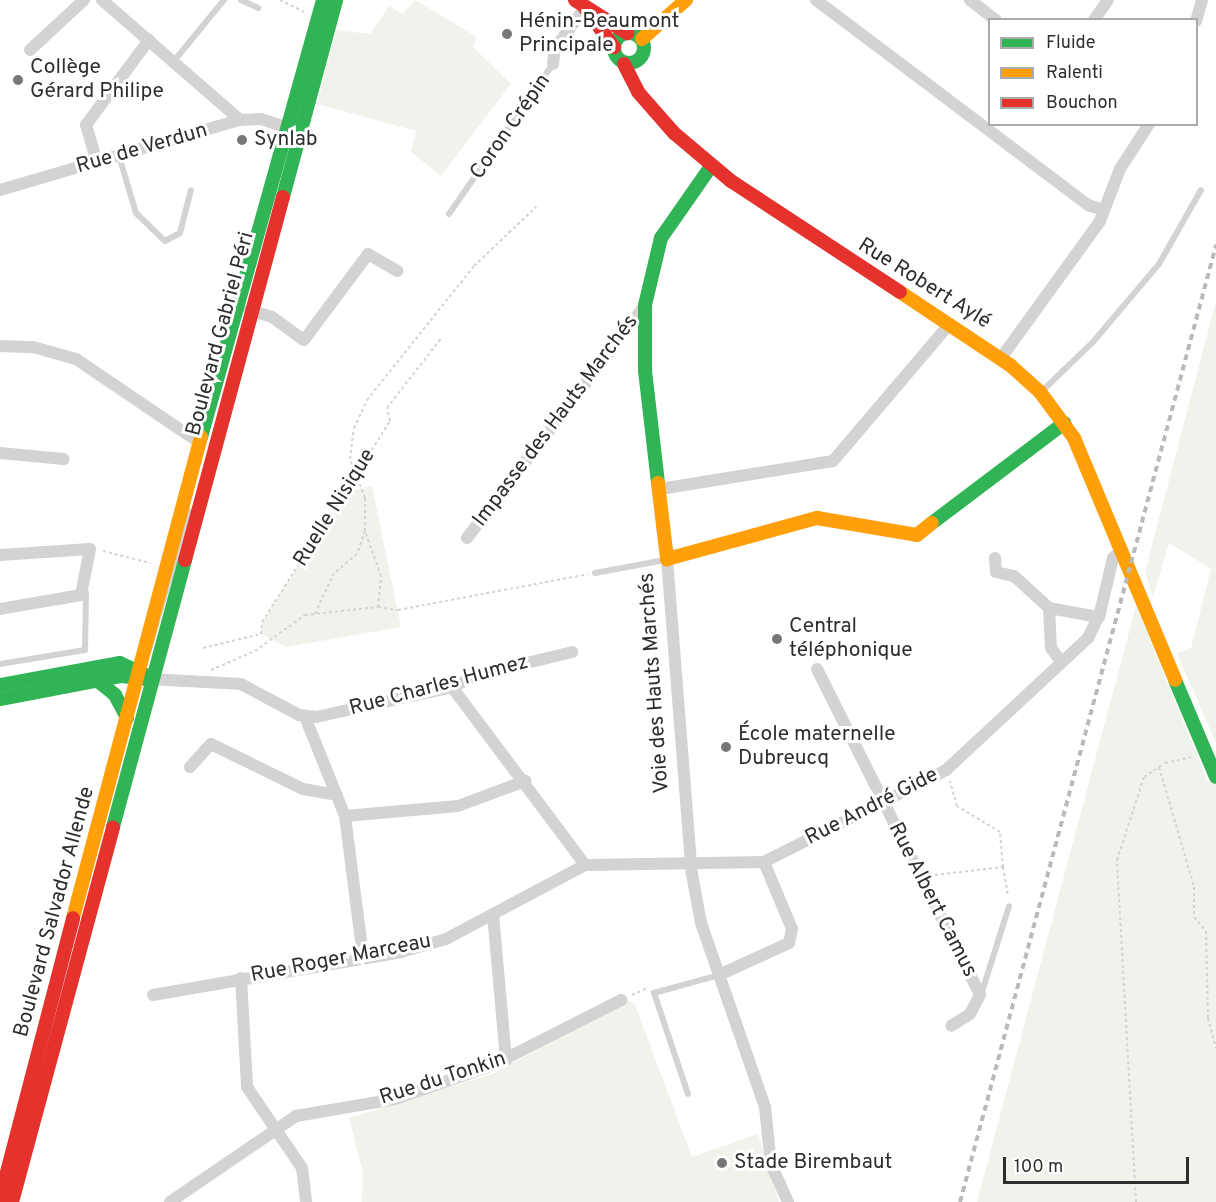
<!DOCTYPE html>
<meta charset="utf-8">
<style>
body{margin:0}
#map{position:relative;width:1216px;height:1202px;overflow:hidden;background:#fff;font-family:Overpass,sans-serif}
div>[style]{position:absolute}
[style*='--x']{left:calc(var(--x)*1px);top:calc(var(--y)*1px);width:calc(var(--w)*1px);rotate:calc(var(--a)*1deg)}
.green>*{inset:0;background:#f0f3ec}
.path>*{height:2px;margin-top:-1px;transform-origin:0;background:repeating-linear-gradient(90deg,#d3d3d3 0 3px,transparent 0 6px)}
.lane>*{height:6px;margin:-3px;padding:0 3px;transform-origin:3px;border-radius:3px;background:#d3d3d3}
.street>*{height:12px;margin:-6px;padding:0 6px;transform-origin:6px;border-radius:6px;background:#d3d3d3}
.fast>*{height:14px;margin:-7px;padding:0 7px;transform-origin:7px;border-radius:7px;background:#30b455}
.fast>.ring{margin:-7px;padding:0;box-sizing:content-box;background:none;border:14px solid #30b455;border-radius:50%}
.slow>*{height:14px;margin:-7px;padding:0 7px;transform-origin:7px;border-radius:7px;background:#ff9f0a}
.jam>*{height:14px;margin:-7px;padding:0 7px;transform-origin:7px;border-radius:7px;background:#e5322d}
.rail>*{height:4px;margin-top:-2px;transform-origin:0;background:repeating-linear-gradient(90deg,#bababa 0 6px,transparent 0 10.5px)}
.dots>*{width:16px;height:16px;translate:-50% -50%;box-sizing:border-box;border:3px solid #fff;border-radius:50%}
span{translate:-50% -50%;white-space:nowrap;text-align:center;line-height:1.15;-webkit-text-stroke:6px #fff;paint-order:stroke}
.poi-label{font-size:21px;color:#2e2e2e}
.left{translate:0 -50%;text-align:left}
.street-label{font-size:21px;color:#2e2e2e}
.legend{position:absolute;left:988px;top:18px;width:210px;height:108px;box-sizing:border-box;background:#fff;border:2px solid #ababab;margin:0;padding:8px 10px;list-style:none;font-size:18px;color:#2e2e2e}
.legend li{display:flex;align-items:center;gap:12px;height:30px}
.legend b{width:30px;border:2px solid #ababab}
.scale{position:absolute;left:1003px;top:1157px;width:186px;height:27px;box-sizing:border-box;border:3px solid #2e2e2e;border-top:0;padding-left:8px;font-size:18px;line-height:21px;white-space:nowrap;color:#2e2e2e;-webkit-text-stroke:4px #fff;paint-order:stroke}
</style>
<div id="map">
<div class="green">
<i style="clip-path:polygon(415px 0,477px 37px,473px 47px,511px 84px,441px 176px,411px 152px,416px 131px,317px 104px,336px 30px,370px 34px,389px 6px,403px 14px)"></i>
<i style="clip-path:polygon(1216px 301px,1216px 743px,1177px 654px,1191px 648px,1211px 569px,1169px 543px,1153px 596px,1145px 572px)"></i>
<i style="clip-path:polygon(372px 486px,401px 627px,286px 647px,261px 634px,262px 622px,345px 492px)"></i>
<i style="clip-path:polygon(1136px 606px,1208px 782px,1216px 773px,1216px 1202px,977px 1202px)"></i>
<i style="clip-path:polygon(628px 1001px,635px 1005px,692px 1157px,758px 1134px,779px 1202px,362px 1202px,363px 1173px,349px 1118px,492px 1074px)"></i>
</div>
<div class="path">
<i style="--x:280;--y:0;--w:28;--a:26"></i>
<i style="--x:365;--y:531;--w:33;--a:-90"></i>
<i style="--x:365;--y:498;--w:42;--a:-111"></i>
<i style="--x:350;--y:459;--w:31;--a:-83"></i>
<i style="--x:354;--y:428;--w:31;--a:-65"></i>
<i style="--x:367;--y:400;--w:171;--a:-51.4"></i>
<i style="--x:474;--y:266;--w:86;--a:-43.6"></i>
<i style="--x:103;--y:551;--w:49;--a:14.3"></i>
<i style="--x:378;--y:607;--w:20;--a:9"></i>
<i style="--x:398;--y:610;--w:193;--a:-10.7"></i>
<i style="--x:203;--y:648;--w:60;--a:-13.6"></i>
<i style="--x:261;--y:634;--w:12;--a:-85"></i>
<i style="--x:262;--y:622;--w:238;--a:-57.5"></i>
<i style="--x:390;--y:421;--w:13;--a:-103"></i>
<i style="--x:387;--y:408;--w:90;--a:-52.2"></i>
<i style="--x:211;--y:670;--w:48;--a:-23.4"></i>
<i style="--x:255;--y:651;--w:62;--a:-35.8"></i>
<i style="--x:305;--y:615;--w:73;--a:-6.3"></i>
<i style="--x:378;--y:607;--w:31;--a:-84"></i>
<i style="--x:381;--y:576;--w:48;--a:-109.6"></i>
<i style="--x:365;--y:531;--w:24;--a:109"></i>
<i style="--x:357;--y:554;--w:30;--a:140"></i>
<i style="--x:334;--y:573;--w:45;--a:114.9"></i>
<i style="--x:1159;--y:767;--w:125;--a:73.7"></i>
<i style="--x:1194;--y:887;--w:30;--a:90"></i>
<i style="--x:1194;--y:917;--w:18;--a:49"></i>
<i style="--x:1206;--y:931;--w:87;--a:88.7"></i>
<i style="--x:1208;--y:1018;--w:31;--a:75"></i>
<i style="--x:1003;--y:867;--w:29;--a:80"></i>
<i style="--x:935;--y:875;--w:68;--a:-6.7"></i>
<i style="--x:1003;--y:867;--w:35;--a:-95"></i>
<i style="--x:1000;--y:832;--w:50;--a:-148.8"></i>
<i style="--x:957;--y:806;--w:26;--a:-106"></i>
<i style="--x:632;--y:995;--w:17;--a:-25"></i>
<i style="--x:1136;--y:1202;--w:343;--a:-93.2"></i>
<i style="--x:1117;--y:860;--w:87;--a:-72"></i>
<i style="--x:1144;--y:777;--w:25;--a:-34"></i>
<i style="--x:1165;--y:763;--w:27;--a:-13"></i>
</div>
<div class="lane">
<i style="--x:241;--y:0;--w:19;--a:25"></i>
<i style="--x:174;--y:61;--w:79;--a:-50.7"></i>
<i style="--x:119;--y:156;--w:59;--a:73.4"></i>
<i style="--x:136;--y:213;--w:40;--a:44"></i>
<i style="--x:165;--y:241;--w:17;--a:-28"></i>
<i style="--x:180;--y:233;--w:44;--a:-75.7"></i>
<i style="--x:449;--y:214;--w:183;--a:-55.3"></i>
<i style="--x:1041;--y:392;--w:72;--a:-43.9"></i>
<i style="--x:1093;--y:342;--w:102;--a:-49.8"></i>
<i style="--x:1159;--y:264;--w:85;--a:-60.4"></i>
<i style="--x:595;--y:573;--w:71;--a:-10.5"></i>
<i style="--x:148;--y:653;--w:148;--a:-73.9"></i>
<i style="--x:0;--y:664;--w:86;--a:-9.4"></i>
<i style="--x:85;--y:650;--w:57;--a:-89"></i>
<i style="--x:981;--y:995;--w:93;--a:-72.5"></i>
<i style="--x:688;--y:1094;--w:107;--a:-108.6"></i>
<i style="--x:654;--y:993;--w:67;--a:-15.5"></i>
</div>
<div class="street">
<i style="--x:102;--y:0;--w:183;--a:41"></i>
<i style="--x:816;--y:0;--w:341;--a:37"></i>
<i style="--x:1088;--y:205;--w:16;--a:18"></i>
<i style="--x:970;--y:0;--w:33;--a:38"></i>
<i style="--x:1094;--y:20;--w:24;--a:-55"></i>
<i style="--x:1196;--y:21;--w:22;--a:-74"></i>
<i style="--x:30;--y:50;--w:74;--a:-42.8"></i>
<i style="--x:553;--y:64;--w:16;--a:-83"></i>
<i style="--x:555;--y:48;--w:50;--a:-53.1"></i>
<i style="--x:97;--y:163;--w:40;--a:-106"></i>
<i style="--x:86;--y:125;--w:106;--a:-53.5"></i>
<i style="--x:0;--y:190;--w:250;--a:-16.3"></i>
<i style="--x:240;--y:120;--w:21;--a:-3"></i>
<i style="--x:261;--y:119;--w:33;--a:18"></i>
<i style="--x:249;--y:310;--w:24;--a:17"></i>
<i style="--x:272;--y:317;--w:39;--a:36"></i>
<i style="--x:304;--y:340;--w:107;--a:-53.3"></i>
<i style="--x:368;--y:254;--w:34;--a:30"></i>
<i style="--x:0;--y:346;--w:33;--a:2"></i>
<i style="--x:33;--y:347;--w:45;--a:15.6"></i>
<i style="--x:76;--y:359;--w:150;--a:34.1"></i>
<i style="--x:1001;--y:358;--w:169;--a:-54.1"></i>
<i style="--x:1100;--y:221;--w:56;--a:-69"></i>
<i style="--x:1120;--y:169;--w:54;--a:-57.2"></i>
<i style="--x:0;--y:453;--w:64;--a:5.4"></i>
<i style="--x:660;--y:489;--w:175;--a:-9.2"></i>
<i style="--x:833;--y:461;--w:177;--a:-49.6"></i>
<i style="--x:467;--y:538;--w:293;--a:-52.6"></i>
<i style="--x:0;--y:555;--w:90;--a:-3.8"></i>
<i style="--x:90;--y:549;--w:47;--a:101.1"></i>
<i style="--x:81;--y:595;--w:82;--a:170.2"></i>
<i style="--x:995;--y:558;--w:14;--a:86"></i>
<i style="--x:996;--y:572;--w:18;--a:13"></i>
<i style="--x:1014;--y:576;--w:47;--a:42.4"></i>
<i style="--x:1049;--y:608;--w:40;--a:87.1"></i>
<i style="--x:1051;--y:648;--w:17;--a:54"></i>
<i style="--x:667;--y:559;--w:316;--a:85.5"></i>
<i style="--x:692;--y:874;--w:50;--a:79.6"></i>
<i style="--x:701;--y:923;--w:195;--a:70.8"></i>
<i style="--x:765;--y:1107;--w:57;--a:84"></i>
<i style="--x:771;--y:1164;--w:42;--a:65.9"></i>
<i style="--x:1049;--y:608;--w:51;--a:10.2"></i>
<i style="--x:817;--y:669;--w:364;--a:63.4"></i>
<i style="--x:980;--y:995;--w:21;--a:118"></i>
<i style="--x:970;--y:1014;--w:22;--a:148"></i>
<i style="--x:150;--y:679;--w:91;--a:3.1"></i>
<i style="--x:241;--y:684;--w:66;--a:28.1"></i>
<i style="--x:299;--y:715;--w:17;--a:7"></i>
<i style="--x:316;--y:717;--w:139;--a:-12.4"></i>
<i style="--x:452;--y:687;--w:29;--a:-25"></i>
<i style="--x:478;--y:675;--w:97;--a:-13.7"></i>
<i style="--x:452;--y:687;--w:222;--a:53.2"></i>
<i style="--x:305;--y:717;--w:107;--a:68"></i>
<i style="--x:345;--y:816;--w:142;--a:82.7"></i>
<i style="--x:190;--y:767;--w:31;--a:-48"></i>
<i style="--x:211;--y:744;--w:102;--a:26.1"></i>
<i style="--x:303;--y:789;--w:34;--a:10"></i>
<i style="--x:345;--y:816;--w:113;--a:-5.1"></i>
<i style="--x:458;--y:806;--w:72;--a:-20.5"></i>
<i style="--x:493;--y:914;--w:147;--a:84.9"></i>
<i style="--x:719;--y:975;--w:77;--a:-24.6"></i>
<i style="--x:789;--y:943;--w:14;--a:-78"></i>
<i style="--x:792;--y:929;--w:73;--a:-112.7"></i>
<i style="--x:241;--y:978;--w:109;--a:86.8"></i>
<i style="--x:247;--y:1087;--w:98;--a:55.8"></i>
<i style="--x:302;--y:1168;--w:34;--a:83"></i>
<i style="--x:153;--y:995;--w:252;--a:-9.8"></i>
<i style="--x:401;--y:952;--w:47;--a:-16.1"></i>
<i style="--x:446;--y:939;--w:157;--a:-28"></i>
<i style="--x:585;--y:865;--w:179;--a:-1"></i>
<i style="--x:764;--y:862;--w:204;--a:-26.8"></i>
<i style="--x:946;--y:770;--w:194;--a:-42.9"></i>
<i style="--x:1088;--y:638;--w:28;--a:-64"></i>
<i style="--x:1100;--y:613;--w:57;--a:-76.7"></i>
<i style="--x:1113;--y:558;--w:12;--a:-42"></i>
<i style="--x:170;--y:1202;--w:153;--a:-34.3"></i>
<i style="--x:296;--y:1116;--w:100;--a:-9.7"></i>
<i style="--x:395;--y:1099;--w:104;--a:-19.1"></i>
<i style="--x:493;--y:1065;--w:144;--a:-26.9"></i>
</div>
<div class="fast">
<i class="ring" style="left:614px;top:33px;width:16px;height:16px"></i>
<i style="--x:283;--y:197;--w:204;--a:-74.9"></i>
<i style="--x:201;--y:437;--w:454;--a:-74.4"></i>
<i style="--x:658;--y:483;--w:113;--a:-96.6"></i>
<i style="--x:645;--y:371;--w:66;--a:-90"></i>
<i style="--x:645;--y:305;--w:69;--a:-76.6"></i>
<i style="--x:661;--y:238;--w:89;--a:-55.1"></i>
<i style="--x:932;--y:523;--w:166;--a:-37.1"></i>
<i style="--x:1175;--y:680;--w:105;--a:67.1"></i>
<i style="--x:98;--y:681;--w:22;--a:39"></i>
<i style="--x:115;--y:695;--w:26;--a:62"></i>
<i style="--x:0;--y:685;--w:122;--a:-10.4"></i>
<i style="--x:120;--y:663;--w:29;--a:25"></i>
<i style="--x:0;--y:699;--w:124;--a:-10.7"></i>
<i style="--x:122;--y:676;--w:25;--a:7"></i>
<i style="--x:113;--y:827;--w:277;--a:-74.9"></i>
</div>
<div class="slow">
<i style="--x:642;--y:39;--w:59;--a:-41.6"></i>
<i style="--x:900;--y:292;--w:132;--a:33.6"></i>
<i style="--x:1010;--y:365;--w:40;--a:42"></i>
<i style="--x:1040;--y:392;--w:57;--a:53.5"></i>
<i style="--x:1074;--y:438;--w:262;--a:67.3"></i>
<i style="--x:658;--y:483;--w:77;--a:83.2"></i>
<i style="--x:667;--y:559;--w:156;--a:-15.3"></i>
<i style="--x:817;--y:518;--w:101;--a:9.6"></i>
<i style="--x:917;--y:535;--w:19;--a:-39"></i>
<i style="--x:73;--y:918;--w:498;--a:-75.1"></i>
</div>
<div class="jam">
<i style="--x:575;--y:0;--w:62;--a:32.4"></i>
<i style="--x:585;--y:8;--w:49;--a:53.4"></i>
<i style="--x:624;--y:64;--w:31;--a:63"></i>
<i style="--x:638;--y:92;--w:55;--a:48.7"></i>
<i style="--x:674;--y:133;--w:75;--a:40.1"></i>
<i style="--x:731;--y:181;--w:202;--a:33.3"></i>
<i style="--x:185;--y:560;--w:376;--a:-74.9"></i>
<i style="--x:0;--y:1199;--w:290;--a:-75.4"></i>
<i style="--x:12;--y:1202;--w:388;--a:-74.9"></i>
</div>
<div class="rail">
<i style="--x:960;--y:1202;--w:991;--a:-75.02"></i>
</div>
<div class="dots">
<i style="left:507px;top:34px;background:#777"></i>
<i style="left:18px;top:80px;background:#777"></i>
<i style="left:242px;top:140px;background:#777"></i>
<i style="left:777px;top:639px;background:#777"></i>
<i style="left:726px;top:747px;background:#777"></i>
<i style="left:722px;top:1163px;background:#777"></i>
</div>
<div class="poi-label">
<span class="left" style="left:519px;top:34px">Hénin-Beaumont<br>Principale</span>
<span class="left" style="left:30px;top:80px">Collège<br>Gérard Philipe</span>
<span class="left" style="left:254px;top:140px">Synlab</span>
<span class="left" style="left:789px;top:639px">Central<br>téléphonique</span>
<span class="left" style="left:738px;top:747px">École maternelle<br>Dubreucq</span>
<span class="left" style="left:734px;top:1163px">Stade Birembaut</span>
</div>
<div class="street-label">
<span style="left:511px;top:127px;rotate:-55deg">Coron Crépin</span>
<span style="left:142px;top:149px;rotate:-16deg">Rue de Verdun</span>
<span style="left:924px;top:284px;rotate:32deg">Rue Robert Aylé</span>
<span style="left:221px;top:334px;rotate:-75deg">Boulevard Gabriel Péri</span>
<span style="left:556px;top:421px;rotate:-53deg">Impasse des Hauts Marchés</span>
<span style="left:335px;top:508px;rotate:-58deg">Ruelle Nisique</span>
<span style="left:655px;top:683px;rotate:-94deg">Voie des Hauts Marchés</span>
<span style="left:439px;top:686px;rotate:-15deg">Rue Charles Humez</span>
<span style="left:872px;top:807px;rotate:-27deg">Rue André Gide</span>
<span style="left:932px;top:900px;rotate:63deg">Rue Albert Camus</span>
<span style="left:55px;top:912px;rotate:-75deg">Boulevard Salvador Allende</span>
<span style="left:341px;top:959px;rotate:-11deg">Rue Roger Marceau</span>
<span style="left:443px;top:1079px;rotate:-18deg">Rue du Tonkin</span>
</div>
<ul class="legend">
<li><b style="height:8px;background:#30b455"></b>Fluide</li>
<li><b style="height:8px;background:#ff9f0a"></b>Ralenti</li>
<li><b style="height:8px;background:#e5322d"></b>Bouchon</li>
</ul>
<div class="scale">100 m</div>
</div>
